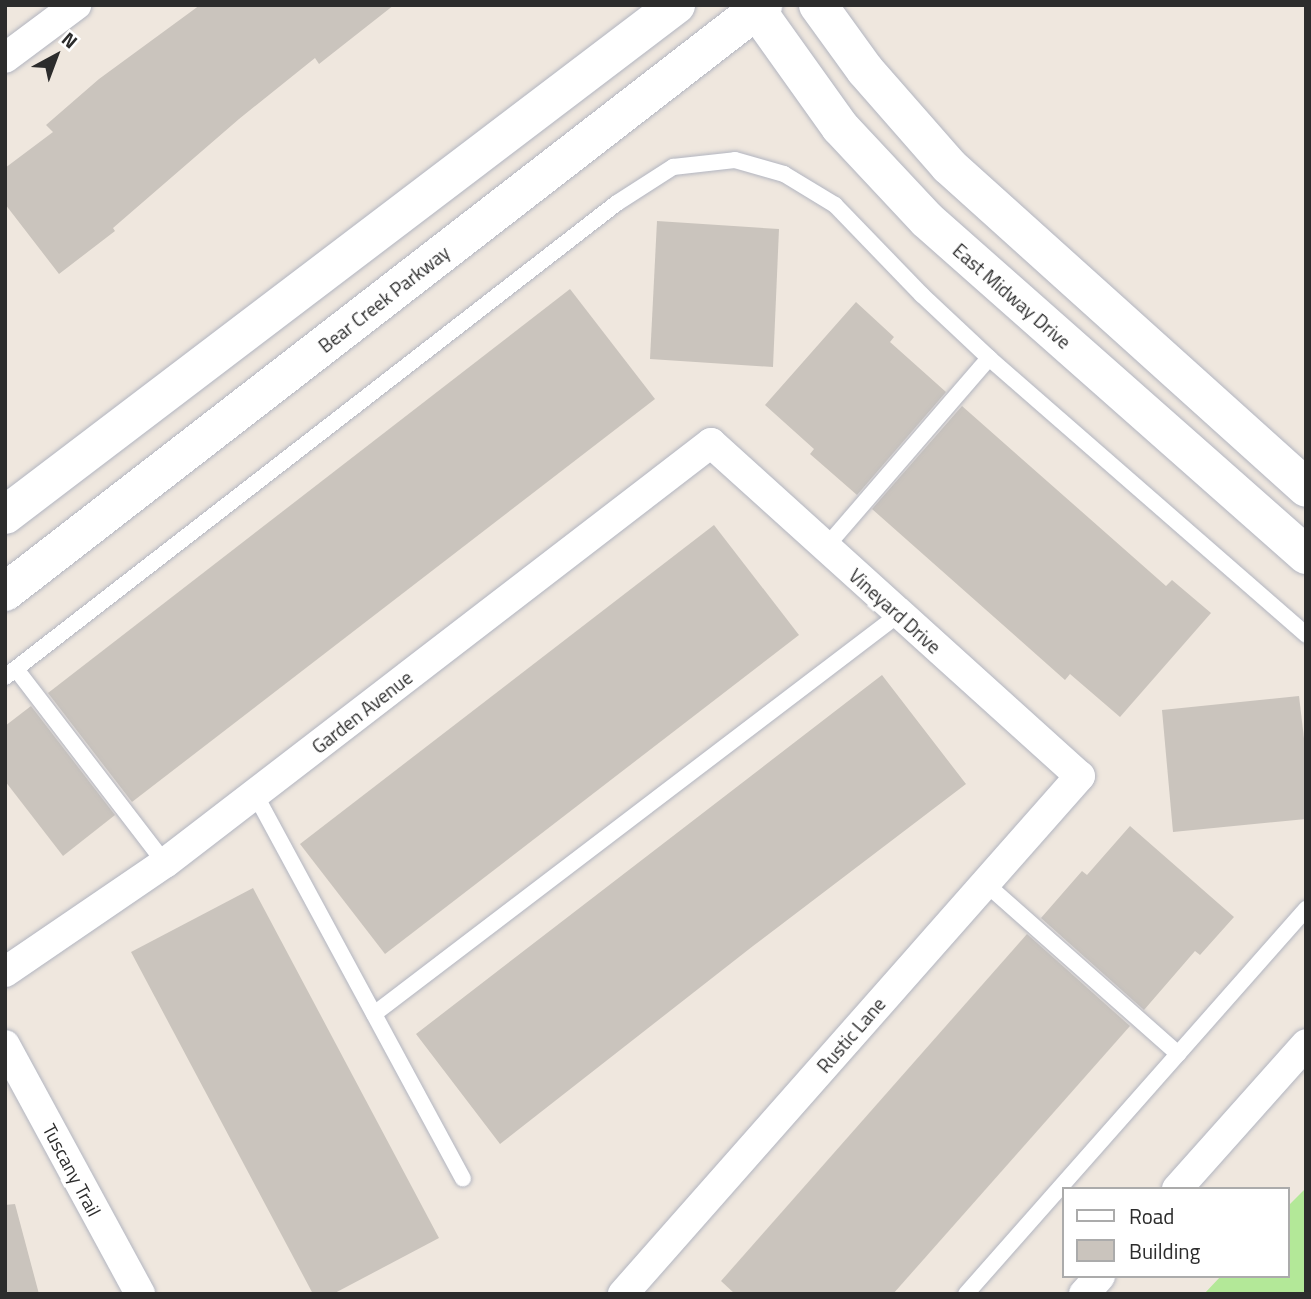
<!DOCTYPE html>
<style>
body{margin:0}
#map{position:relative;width:1311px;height:1299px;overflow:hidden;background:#efe7de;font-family:"Titillium Web",sans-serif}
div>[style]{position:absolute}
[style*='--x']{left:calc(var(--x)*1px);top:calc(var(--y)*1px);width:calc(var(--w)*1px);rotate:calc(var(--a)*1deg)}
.green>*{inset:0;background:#b3e898}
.building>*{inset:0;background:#cac4bd}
.roads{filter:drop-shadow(0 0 2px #b2b5c0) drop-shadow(0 0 2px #b2b5c0)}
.lane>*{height:16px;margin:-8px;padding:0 8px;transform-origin:8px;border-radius:8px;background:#fff}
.street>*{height:30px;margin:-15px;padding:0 15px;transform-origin:15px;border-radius:15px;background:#fff}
.secondary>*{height:38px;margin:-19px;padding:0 19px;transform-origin:19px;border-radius:19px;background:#fff}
span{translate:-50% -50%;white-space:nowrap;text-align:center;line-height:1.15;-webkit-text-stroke:7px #fff;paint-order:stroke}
.street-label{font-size:19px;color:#2c2c2c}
.frame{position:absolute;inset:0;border:7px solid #2c2c2c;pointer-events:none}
.legend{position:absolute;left:1062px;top:1187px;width:228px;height:91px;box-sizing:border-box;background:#fff;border:2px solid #ababab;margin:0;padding:9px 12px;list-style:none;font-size:21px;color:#2c2c2c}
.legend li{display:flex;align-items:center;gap:14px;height:35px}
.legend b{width:35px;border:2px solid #ababab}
.north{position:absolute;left:21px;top:21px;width:70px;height:70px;-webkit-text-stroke:5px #fff;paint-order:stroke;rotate:41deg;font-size:19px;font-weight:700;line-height:28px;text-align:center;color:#2c2c2c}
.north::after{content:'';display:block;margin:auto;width:24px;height:32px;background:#2c2c2c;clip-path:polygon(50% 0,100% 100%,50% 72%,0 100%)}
</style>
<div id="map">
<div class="green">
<i style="clip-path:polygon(1306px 1188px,1306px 1294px,1204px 1294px,1221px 1276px,1288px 1276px,1288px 1206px)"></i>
</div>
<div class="building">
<i style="clip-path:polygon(200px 5px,394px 5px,319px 64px,315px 58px,239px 119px,113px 228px,115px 231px,59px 274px,5px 204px,5px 168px,53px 132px,46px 125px,99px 79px)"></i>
<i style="clip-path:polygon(657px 221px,779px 229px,773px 367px,650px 359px)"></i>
<i style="clip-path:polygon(570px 289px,655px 399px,132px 802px,48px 693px)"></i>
<i style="clip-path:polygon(856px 302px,894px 337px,890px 342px,946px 392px,857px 495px,810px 454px,814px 449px,765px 405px)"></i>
<i style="clip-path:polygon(962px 406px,1166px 586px,1172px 580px,1211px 613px,1120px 717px,1070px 674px,1065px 680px,872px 509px)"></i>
<i style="clip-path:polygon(714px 525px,799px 635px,385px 954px,300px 844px)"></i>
<i style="clip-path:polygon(882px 675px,966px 784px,753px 946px,500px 1144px,416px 1034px)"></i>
<i style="clip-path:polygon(1299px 696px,1305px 747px,1306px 819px,1173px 832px,1162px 710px)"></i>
<i style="clip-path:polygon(31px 706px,115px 815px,63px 856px,5px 781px,5px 726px)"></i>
<i style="clip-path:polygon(1130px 826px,1234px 917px,1200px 955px,1195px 951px,1144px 1010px,1041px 918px,1082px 871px,1087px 875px)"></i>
<i style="clip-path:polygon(253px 888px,439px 1238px,333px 1294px,313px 1294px,131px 952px)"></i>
<i style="clip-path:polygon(1027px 934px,1130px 1026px,893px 1294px,735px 1294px,721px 1281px)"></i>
<i style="clip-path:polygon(15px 1204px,39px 1294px,5px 1294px,5px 1205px)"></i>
</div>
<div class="roads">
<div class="lane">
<i style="--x:825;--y:548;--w:251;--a:-49.2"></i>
<i style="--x:16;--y:669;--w:245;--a:52.5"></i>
<i style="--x:5;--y:677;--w:774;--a:-37.76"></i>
<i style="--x:617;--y:203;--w:67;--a:-32.7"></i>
<i style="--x:673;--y:167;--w:62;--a:-6.4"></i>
<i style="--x:735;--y:160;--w:51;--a:15.9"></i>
<i style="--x:784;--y:174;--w:60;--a:31.3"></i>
<i style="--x:835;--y:205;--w:125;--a:46"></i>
<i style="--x:922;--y:295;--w:92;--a:43.2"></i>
<i style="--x:989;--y:358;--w:421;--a:41.1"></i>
<i style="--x:255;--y:794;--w:437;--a:61.6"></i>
<i style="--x:985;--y:883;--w:258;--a:41.5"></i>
<i style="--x:374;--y:1014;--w:659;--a:-37.29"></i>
<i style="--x:966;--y:1294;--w:514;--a:-48.55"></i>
</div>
<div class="street">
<i style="--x:5;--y:58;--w:89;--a:-36.7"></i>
<i style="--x:5;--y:972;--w:194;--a:-34.3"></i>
<i style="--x:165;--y:863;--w:689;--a:-37.57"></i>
<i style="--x:711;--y:443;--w:497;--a:42.1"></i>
<i style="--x:1080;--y:776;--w:691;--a:131.42"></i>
<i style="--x:5;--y:1045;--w:283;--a:61.5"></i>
<i style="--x:1177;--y:1189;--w:194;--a:-48.3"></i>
<i style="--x:1084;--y:1294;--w:24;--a:-48"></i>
</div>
<div class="secondary">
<i style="--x:753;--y:5;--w:150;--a:54.5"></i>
<i style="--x:840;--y:127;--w:127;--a:46.9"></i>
<i style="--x:927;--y:220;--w:506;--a:41.47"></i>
<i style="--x:818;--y:5;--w:80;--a:54.1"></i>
<i style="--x:865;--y:70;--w:128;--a:48.8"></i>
<i style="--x:949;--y:166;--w:481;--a:42"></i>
<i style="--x:5;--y:515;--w:843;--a:-37.24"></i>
<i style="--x:5;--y:592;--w:959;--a:-37.75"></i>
</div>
</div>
<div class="street-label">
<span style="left:1012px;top:296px;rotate:41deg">East Midway Drive</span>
<span style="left:384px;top:299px;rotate:-38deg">Bear Creek Parkway</span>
<span style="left:895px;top:611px;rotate:42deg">Vineyard Drive</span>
<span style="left:362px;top:712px;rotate:-38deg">Garden Avenue</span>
<span style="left:851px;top:1035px;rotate:-49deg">Rustic Lane</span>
<span style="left:72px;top:1170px;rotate:62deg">Tuscany Trail</span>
</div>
<div class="frame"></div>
<ul class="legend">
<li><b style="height:9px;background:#fff"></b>Road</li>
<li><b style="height:19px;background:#cac4bd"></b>Building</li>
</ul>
<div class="north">N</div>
</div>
